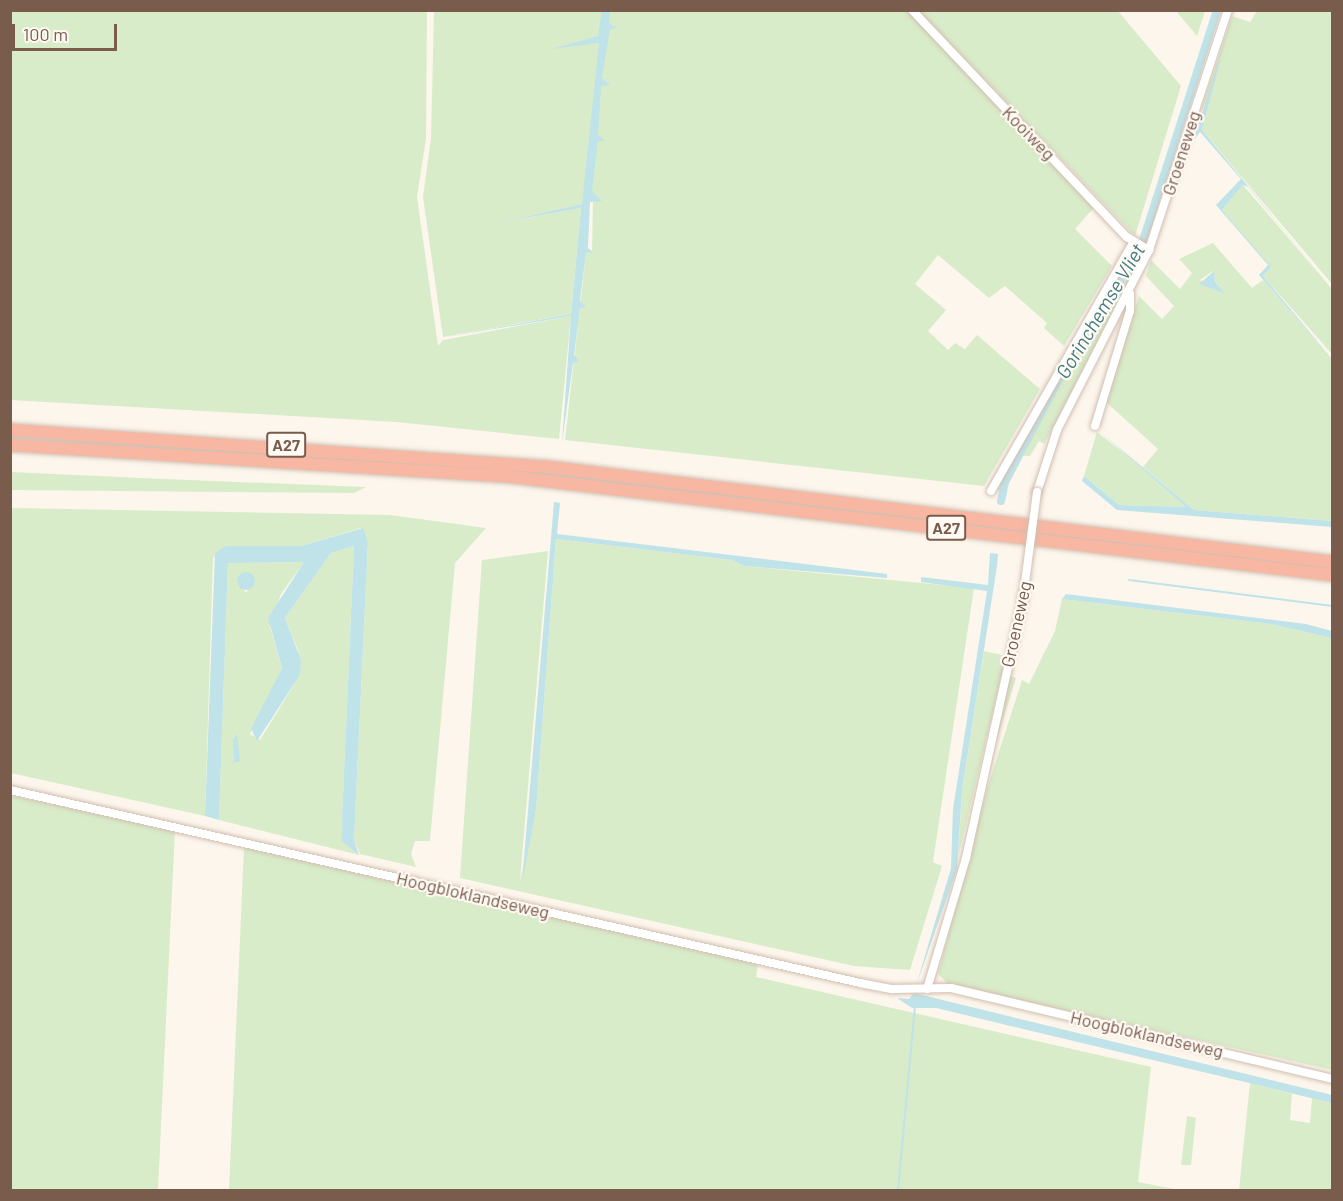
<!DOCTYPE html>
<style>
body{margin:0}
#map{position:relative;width:1343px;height:1201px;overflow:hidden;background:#fdf6ec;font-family:Barlow,sans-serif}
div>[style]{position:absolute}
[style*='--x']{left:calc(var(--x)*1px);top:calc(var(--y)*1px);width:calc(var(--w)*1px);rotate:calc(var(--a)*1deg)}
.green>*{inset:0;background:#d8ecc9}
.water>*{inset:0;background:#bfe3e8}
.round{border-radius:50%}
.stream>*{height:2px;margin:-1px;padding:0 1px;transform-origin:1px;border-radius:1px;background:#bfe3e8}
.canal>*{height:8px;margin:-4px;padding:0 4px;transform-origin:4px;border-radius:4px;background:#bfe3e8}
.roads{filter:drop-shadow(0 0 2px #d1beb0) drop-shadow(0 0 2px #d1beb0)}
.minor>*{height:8px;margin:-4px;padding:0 4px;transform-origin:4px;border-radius:4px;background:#fff}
.highway>*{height:12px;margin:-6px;padding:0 6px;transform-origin:6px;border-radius:6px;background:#f7b7a3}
.bridges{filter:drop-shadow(0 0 2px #d1beb0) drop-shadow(0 0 2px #d1beb0)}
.minor-bridge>*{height:8px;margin:-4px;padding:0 4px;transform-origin:4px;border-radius:4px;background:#fff}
span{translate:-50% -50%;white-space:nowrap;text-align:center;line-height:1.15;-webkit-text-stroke:4.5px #fffaf3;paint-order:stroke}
.shield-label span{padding:2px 4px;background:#fffaf3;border:2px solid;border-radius:4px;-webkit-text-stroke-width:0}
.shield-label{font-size:16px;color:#7a5c4d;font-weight:700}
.street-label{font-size:18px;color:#7a5c4d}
.water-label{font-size:20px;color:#437c86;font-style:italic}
.frame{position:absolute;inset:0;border:12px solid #7a5c4d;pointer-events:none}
.scale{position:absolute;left:12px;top:24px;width:105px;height:27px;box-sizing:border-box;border:3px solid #7a5c4d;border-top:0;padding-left:8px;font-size:18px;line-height:21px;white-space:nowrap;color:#7a5c4d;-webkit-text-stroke:4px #fffaf3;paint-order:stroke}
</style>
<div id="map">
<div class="green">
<i style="clip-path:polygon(910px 10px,1096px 205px,1075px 229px,1112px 266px,1064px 346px,1044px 328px,1047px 323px,1005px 286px,989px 298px,938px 255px,915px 284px,946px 310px,928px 331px,948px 350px,955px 343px,965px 349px,977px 335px,1040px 389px,984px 486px,565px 440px,586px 253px,592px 252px,593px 198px,588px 192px,587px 203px,500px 223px,581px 208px,571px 314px,443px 337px,423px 197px,431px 138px,434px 11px)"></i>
<i style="clip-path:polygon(10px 11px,427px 11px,426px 138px,417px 197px,438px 346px,443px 340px,571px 316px,559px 439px,397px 422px,11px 400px)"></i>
<i style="clip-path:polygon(919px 11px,1118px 11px,1181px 86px,1135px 236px)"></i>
<i style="clip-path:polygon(1176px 11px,1205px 11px,1197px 36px,1192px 30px)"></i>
<i style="clip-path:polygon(1257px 11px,1332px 11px,1332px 284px,1202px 130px,1205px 103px,1196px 125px,1232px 16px,1250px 22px)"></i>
<i style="clip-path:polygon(1243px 185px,1332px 289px,1332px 354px,1263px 276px,1270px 267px,1222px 210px)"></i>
<i style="clip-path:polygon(evenodd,1213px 243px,1252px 288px,1263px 280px,1332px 359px,1332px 521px,1194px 510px,1143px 467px,1158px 449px,1106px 402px,1139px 296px,1162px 319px,1174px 306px,1146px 276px,1151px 260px,1180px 289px,1192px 273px,1179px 259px,1213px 243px,1213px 271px,1215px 280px,1223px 293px,1200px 280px,1213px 271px)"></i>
<i style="clip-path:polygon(1133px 249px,1144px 252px,1134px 276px,1044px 444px,1039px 441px,1030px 456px,1023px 456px,1005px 491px,994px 489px)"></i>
<i style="clip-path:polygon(1097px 432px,1129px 457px,1186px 507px,1119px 505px,1084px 476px)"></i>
<i style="clip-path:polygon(11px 472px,164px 479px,366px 487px,354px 493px,11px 490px)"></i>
<i style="clip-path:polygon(11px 508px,390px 515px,486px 528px,455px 563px,430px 841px,415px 841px,411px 854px,416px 867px,360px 854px,354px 840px,368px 542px,361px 528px,301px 546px,226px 546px,213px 558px,205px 816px,11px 773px)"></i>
<i style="clip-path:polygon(556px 539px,732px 560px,744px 566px,974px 588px,933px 862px,942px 866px,910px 970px,854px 966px,460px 878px,482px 560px,548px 551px,520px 881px,536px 810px)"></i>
<i style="clip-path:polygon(evenodd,354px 546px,341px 841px,359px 855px,219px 820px,228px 563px,304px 562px,281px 594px,270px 627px,282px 668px,250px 734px,260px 740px,300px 675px,298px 650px,285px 618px,331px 553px,354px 546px,240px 576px,254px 579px,246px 593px,241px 586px,240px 576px)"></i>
<i style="clip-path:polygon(1062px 599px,1271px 624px,1332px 638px,1332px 1070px,948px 984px,938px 974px,979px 814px,1022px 680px,1029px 684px,1055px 631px)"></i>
<i style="clip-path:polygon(984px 651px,1006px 656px,958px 858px,962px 791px)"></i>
<i style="clip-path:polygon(1008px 675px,1016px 678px,979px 797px)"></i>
<i style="clip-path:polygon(11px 796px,175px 829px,158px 1190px,11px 1190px)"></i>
<i style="clip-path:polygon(244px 847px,758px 964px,756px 977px,1151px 1067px,1138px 1182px,1179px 1190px,229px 1190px)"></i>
<i style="clip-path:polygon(1250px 1083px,1292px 1094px,1290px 1120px,1310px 1123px,1312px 1098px,1332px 1103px,1332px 1190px,1239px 1190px)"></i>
<i style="clip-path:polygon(1187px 1116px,1196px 1118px,1191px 1165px,1181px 1165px)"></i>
</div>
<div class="water">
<i style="clip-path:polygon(602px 11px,610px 11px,609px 23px,617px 28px,610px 29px,602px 78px,610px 85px,601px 86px,598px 135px,605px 141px,598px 141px,592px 191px,602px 201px,590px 202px,588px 248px,593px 252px,586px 253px,580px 300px,586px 307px,580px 308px,574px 355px,579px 361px,573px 363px,562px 443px,571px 316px,441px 338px,571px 314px,581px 208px,499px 223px,582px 204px,599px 43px,552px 49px,598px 36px)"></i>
<i style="clip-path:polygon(1224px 45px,1202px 130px,1332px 289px,1248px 187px,1243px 185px,1222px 210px,1271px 267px,1263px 276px,1332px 359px,1259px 275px,1268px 265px,1216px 205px,1241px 179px,1200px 132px,1193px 141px)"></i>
<i style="clip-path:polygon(1214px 271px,1215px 281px,1224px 293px,1199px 284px)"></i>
<i style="clip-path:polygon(1098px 430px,1194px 510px,1332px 521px,1332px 527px,1117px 510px,1082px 481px,1084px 476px,1119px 505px,1186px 507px)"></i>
<i style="clip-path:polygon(554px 502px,560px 503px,557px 534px,887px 574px,887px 578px,744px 566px,732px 560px,556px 539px,536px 810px,522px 882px)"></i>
<i style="clip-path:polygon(363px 528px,368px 542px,354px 840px,359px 855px,341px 841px,354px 546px,331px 553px,285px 618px,301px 660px,300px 675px,257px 741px,251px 729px,282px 668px,268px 618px,304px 562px,228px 563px,219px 820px,205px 816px,215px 553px,226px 546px,301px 546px)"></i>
<i style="clip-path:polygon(990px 553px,998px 554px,997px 566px,962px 791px,957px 869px,916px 986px,951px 868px,953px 809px,987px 591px,921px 582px,921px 577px,988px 585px)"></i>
<i class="round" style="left:237px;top:572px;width:18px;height:18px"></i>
<i style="clip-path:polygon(1066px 594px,1306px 624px,1332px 631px,1332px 638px,1271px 624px,1062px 599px)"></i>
<i style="clip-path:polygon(237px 734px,240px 761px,234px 763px,233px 740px)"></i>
<i style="clip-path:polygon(914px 993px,1332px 1095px,1332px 1103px,936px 1008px,912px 1008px,897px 998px,909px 999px)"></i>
</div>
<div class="stream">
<i style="--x:1129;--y:580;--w:205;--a:7.3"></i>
<i style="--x:898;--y:1190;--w:183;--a:-84.7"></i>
</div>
<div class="canal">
<i style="--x:1096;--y:316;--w:76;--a:-55.7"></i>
<i style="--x:1139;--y:253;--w:255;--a:-72.2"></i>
<i style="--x:1001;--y:501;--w:19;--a:-78"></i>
<i style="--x:1005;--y:482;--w:129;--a:-62.2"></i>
</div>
<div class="roads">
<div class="minor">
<i style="--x:912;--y:10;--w:313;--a:46.6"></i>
<i style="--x:1127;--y:237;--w:26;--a:31"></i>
<i style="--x:1095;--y:426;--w:120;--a:-73.1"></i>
<i style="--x:1130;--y:311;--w:17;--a:-90"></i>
<i style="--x:991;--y:491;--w:286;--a:-60.2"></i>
<i style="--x:1037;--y:492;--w:65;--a:-72.1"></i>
<i style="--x:1057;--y:430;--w:202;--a:-62.9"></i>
<i style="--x:1149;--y:250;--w:253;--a:-71.8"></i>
<i style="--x:10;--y:790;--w:872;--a:12.79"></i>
<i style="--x:860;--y:983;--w:33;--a:11"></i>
<i style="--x:892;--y:989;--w:59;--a:-1"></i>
<i style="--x:951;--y:988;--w:392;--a:13.4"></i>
<i style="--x:927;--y:989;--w:137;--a:-73.4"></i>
<i style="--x:966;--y:858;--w:266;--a:-77.6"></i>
</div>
<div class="highway">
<i style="--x:10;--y:430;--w:539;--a:3.93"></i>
<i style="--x:548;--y:467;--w:790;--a:6.91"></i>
<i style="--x:10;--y:445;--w:496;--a:3.6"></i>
<i style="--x:505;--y:476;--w:833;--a:6.83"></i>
</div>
</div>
<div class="bridges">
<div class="minor-bridge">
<i style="--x:1023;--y:598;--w:107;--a:-82.5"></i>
</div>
</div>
<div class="shield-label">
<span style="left:286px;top:445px">A27</span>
<span style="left:946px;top:528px">A27</span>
</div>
<div class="street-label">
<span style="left:1029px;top:133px;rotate:46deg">Kooiweg</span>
<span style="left:1181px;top:153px;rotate:-72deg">Groeneweg</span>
<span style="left:1016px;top:624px;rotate:-78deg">Groeneweg</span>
<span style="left:473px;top:895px;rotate:13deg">Hoogbloklandseweg</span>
<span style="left:1147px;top:1034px;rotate:13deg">Hoogbloklandseweg</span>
</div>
<div class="water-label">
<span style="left:1100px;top:311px;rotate:-59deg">Gorinchemse Vliet</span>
</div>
<div class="frame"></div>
<div class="scale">100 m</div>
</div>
